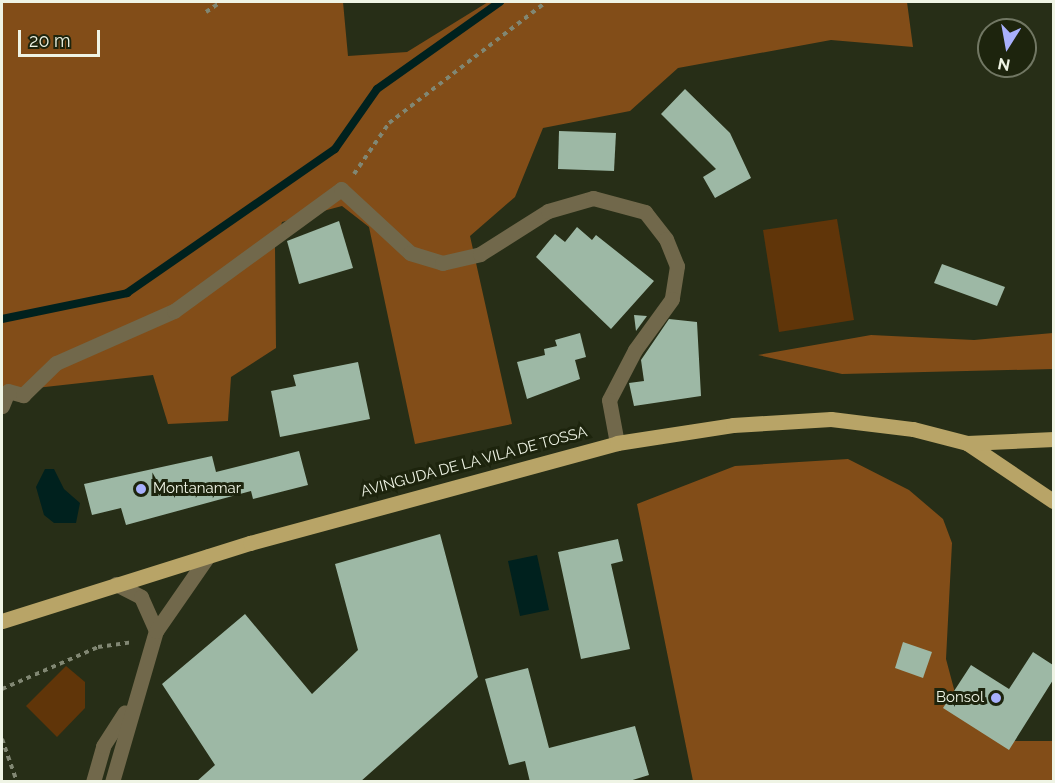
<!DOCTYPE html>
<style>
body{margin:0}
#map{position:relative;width:1055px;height:783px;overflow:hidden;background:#272e17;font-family:Raleway,sans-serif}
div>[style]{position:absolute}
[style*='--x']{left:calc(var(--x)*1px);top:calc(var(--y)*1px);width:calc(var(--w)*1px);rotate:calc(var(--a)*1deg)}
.green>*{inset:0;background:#603509}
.forest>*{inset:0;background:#824d18}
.water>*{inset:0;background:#00211e}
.stream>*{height:8px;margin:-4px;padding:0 4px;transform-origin:4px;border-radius:4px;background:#00211e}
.building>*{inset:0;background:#9db8a5}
.path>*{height:4px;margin-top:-2px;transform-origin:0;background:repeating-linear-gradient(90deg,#818773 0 4.5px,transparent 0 9px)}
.minor>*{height:15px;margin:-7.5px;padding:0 7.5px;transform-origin:7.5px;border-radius:7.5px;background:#71684b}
.major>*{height:15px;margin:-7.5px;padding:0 7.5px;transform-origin:7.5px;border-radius:7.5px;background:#b8a467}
.dots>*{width:16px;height:16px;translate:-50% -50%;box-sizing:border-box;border:3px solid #1d240d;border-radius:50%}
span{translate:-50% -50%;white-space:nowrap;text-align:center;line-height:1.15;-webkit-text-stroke:6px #1d240d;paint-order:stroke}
.street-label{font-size:15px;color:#eff4e5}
.poi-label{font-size:15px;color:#eff4e5}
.left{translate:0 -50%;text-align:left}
.right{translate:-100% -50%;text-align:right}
.frame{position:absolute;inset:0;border:3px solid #eff4e5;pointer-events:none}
.north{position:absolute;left:977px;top:18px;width:60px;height:60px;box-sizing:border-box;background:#1d240d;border:2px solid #717763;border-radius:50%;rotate:191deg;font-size:16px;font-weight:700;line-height:24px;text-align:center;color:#eff4e5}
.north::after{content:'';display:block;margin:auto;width:21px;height:27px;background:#a8b0fc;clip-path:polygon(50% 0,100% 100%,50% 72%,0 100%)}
.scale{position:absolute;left:18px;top:30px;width:82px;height:27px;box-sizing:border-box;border:3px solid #eff4e5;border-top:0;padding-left:8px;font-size:18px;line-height:21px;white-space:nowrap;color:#eff4e5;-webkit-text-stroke:4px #1d240d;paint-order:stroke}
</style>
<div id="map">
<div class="green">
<i style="clip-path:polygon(837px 219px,854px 320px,779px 332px,763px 230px)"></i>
<i style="clip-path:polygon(66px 666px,85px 682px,85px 708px,57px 737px,26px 706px)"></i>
</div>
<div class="forest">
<i style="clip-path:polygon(2px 2px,343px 2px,348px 56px,407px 52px,488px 2px,907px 2px,913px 47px,831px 40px,678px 68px,630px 111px,543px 128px,515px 197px,470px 236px,512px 424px,415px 444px,369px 227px,342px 206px,282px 222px,275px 246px,276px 348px,231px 377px,228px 421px,168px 424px,153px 375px,9px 391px,2px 396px)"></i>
<i style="clip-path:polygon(1053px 333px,1053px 369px,842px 374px,758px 355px,871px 335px,974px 340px)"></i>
<i style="clip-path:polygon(848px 459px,909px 490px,943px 519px,952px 543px,946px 659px,958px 704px,1010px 741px,1053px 741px,1053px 781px,693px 781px,637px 504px,735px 466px)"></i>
</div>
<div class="water">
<i style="clip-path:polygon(45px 469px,54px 469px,64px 489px,80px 503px,76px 523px,54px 523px,44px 515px,36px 487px)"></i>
<i style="clip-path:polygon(537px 555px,549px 610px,520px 616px,508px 561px)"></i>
</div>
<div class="stream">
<i style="--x:2;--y:319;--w:128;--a:-11.7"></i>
<i style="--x:127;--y:293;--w:253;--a:-34.7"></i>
<i style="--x:335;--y:149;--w:73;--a:-55"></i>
<i style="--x:377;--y:89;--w:151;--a:-35.3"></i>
</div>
<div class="building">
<i style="clip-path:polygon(685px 89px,730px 133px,751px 178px,715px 198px,703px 177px,716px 169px,661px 114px)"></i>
<i style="clip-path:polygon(559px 131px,616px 133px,614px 171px,558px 169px)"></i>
<i style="clip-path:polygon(339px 221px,353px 268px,299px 284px,287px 241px)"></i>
<i style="clip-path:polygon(577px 227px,592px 240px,596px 235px,654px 281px,611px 329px,536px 257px,555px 234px,565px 242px)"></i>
<i style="clip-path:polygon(942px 264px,1005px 287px,997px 306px,934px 283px)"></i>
<i style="clip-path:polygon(634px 315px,647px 316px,636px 331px)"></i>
<i style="clip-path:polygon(669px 319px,697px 322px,701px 396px,634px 406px,629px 383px,644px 381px,641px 360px)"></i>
<i style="clip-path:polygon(580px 333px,586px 357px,575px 360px,580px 379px,527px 399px,517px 362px,545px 355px,544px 349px,557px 346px,555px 340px)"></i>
<i style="clip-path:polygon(358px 362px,370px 419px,280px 437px,271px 391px,296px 386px,293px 375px)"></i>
<i style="clip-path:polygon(299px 451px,308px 485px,253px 499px,251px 491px,126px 525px,121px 508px,92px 515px,84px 484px,212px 456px,216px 472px)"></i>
<i style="clip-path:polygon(440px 534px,478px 677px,360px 782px,196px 782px,215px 765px,162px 684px,245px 614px,312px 694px,358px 650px,335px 564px)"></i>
<i style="clip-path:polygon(618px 539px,623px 561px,611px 564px,630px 649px,581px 659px,558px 552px)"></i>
<i style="clip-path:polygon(903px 642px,932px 652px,923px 678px,895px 668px)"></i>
<i style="clip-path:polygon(1033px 652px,1053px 665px,1053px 680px,1009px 750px,943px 708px,971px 665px,1009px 689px)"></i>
<i style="clip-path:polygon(528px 668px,549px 748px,635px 726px,649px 775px,626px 782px,530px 782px,525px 761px,509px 765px,485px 679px)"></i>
</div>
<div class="path">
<i style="--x:206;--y:12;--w:18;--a:-34"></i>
<i style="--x:354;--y:174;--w:62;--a:-55.5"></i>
<i style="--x:389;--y:123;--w:198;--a:-37.6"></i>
<i style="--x:2;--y:689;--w:105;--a:-23.6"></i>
<i style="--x:98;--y:647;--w:35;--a:-8"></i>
<i style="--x:2;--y:739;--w:46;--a:70.8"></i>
</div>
<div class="minor">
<i style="--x:2;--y:406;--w:16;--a:-68"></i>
<i style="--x:8;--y:391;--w:16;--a:15"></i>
<i style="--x:23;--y:395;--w:46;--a:-44.1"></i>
<i style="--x:56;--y:363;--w:129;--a:-23.8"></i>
<i style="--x:174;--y:311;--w:207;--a:-36.1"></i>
<i style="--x:341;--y:189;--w:94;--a:42.8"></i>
<i style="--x:410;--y:253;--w:34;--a:17"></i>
<i style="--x:442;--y:263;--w:39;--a:-13"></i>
<i style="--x:480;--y:254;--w:80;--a:-32.3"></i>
<i style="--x:548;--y:211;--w:47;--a:-16.1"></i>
<i style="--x:593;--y:198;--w:54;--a:15.1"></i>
<i style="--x:645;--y:212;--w:34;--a:52"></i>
<i style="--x:666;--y:239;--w:29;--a:68"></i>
<i style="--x:677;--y:266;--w:33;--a:99"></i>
<i style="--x:672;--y:299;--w:63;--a:126"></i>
<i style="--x:635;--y:350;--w:56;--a:117.5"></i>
<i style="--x:609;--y:400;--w:44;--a:79.5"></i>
<i style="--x:116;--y:584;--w:28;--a:27"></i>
<i style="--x:141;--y:597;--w:37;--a:66"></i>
<i style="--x:93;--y:782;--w:37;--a:-74"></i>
<i style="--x:103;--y:746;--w:40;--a:-57.1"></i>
<i style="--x:112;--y:782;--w:157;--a:-73.8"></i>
<i style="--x:156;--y:631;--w:91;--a:-55.3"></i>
</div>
<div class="major">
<i style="--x:967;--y:443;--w:104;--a:34"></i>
<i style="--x:2;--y:621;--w:260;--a:-17.5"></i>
<i style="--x:250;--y:543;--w:380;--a:-15.2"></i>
<i style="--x:617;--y:443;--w:117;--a:-8.8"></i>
<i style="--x:733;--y:425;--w:98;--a:-3.5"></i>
<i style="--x:831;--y:419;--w:83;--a:7"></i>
<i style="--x:913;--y:429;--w:56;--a:14.5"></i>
<i style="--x:967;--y:443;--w:87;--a:-2.6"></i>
</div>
<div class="dots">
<i style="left:141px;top:489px;background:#a8b0fc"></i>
<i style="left:996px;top:698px;background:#a8b0fc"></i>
</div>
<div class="street-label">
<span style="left:474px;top:462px;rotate:-15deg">AVINGUDA DE LA VILA DE TOSSA</span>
</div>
<div class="poi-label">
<span class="left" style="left:153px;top:489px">Montanamar</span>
<span class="right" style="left:984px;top:698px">Bonsol</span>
</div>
<div class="frame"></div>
<div class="north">N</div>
<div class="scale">20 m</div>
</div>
